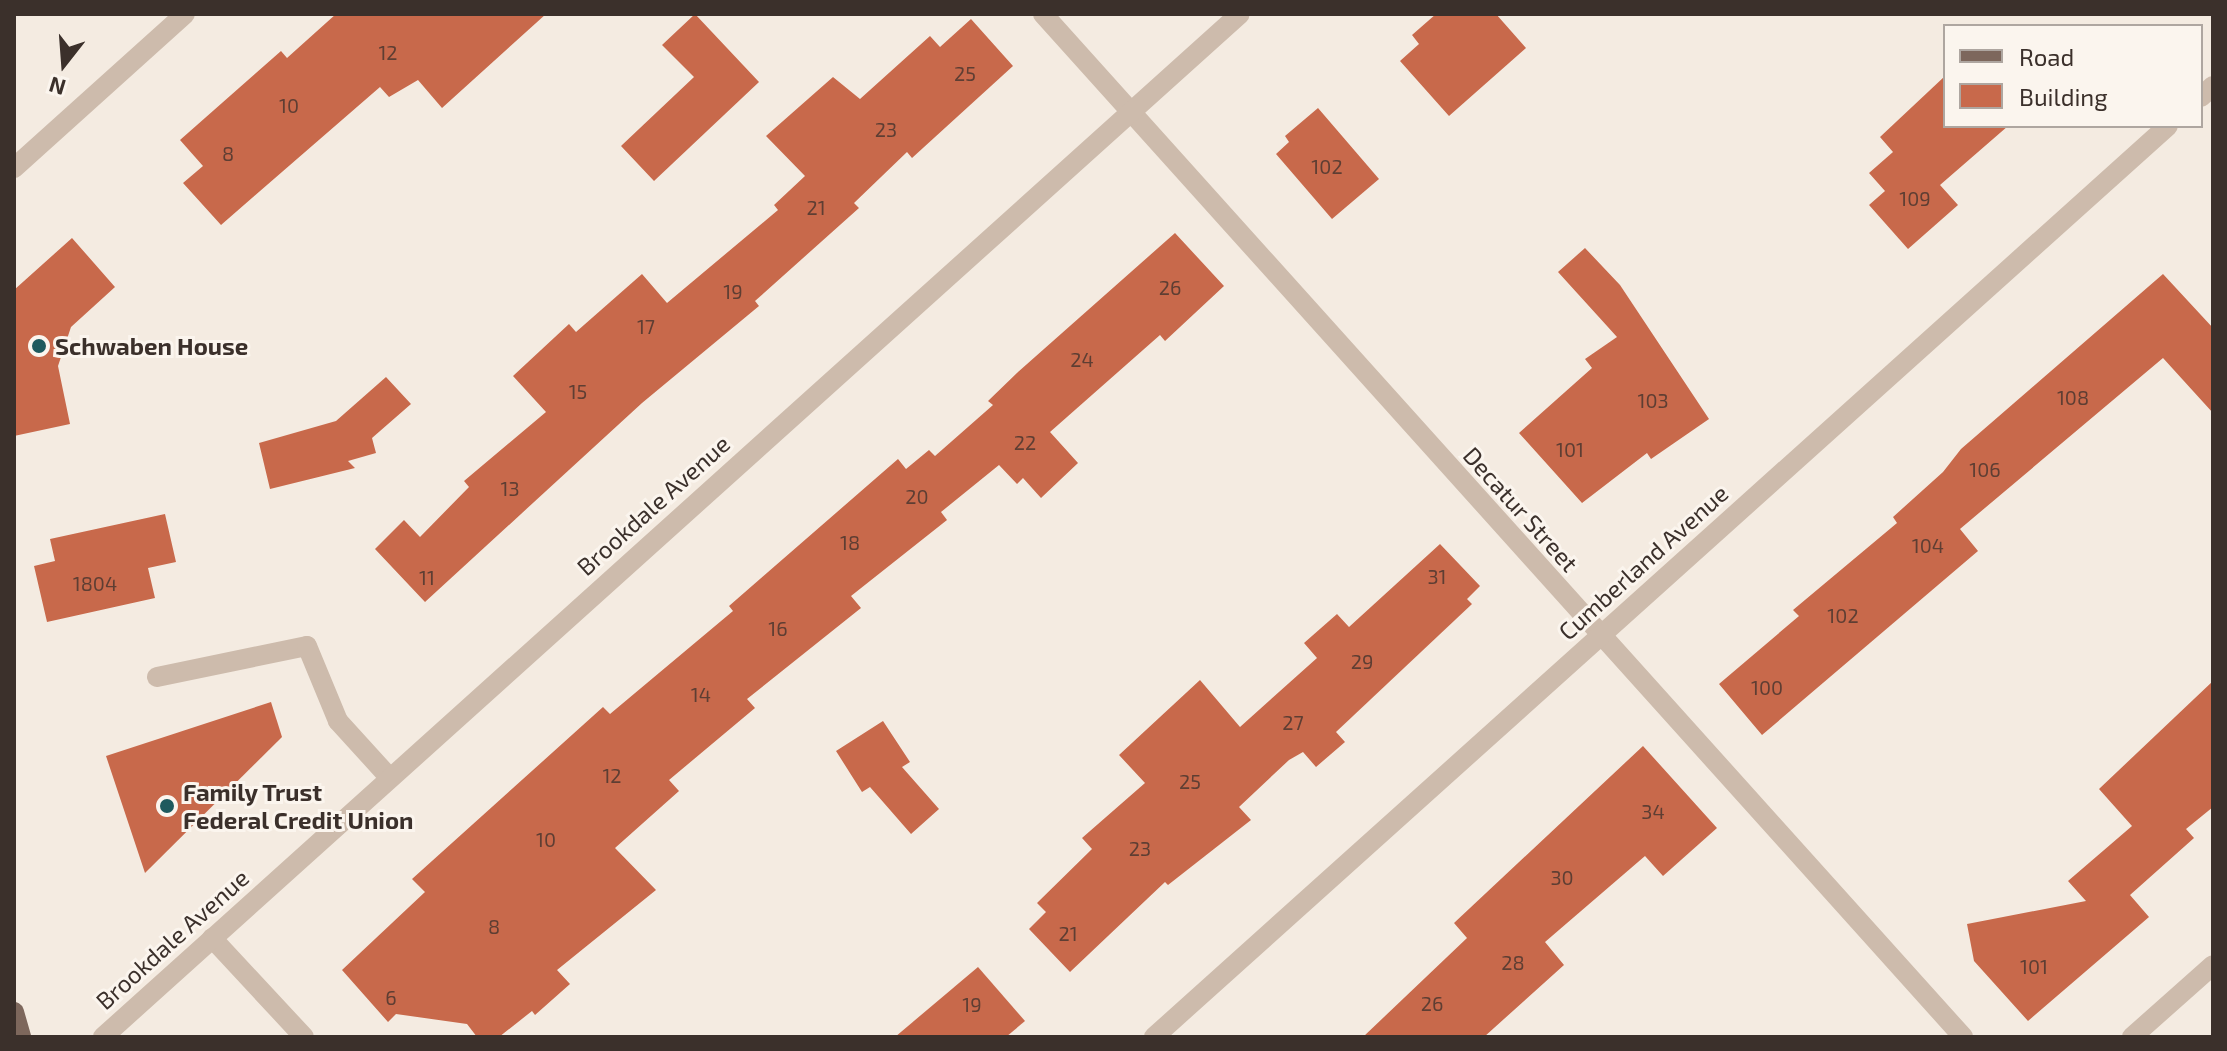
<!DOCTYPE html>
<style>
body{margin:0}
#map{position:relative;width:2227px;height:1051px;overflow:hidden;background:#f4ebe1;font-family:"Exo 2",sans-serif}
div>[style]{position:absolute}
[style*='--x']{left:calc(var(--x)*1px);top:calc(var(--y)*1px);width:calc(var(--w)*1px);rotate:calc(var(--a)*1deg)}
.building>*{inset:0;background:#c8694b}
.service>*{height:20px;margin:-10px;padding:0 10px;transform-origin:10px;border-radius:10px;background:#cdbbac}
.minor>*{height:20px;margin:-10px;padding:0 10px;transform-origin:10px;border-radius:10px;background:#cdbbac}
.primary>*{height:20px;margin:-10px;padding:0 10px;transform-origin:10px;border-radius:10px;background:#7d675c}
.dots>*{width:22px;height:22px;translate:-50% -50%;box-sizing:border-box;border:4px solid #fbf5ee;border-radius:50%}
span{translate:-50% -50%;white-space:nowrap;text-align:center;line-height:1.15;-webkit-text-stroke:6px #fbf5ee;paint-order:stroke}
.number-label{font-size:20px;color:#5e3e33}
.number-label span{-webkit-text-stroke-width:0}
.poi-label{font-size:24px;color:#3b302b;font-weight:700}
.left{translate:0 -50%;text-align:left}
.street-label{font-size:24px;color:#3b302b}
.frame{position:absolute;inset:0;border:16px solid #3b302b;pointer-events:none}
.legend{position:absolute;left:1943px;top:24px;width:260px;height:104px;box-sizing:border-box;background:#fbf5ee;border:2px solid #aea6a0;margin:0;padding:10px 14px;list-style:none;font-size:24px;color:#3b302b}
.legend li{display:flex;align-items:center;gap:16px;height:40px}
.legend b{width:40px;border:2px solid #aea6a0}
.north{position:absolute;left:24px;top:24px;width:80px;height:80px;-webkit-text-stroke:6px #fbf5ee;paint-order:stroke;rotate:197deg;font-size:22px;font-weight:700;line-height:32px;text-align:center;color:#3b302b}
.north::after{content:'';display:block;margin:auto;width:28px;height:36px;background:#3b302b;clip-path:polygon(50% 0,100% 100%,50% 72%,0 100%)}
</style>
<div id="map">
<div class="building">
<i style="clip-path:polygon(336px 14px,546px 14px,442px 108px,418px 80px,389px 97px,380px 87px,221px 225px,183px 183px,203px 166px,180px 140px,281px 51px,287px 58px)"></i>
<i style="clip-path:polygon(695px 14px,759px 82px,654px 181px,621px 146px,694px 77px,662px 45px)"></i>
<i style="clip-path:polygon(1436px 14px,1496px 14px,1526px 48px,1449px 116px,1400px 61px,1419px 44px,1412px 35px)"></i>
<i style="clip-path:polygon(971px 19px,1013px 66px,912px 158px,907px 152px,854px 203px,859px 208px,755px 301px,759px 306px,642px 403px,425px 602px,375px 549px,404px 520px,420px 537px,469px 487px,464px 481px,546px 412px,513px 376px,569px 324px,576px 332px,642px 274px,667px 303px,778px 210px,774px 205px,805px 176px,766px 136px,833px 77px,860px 99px,930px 36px,940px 47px)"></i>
<i style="clip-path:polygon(1945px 76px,1945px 126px,2008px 126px,1940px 185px,1958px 205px,1908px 249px,1869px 205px,1885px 191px,1869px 173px,1893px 152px,1880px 137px)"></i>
<i style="clip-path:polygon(1318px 108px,1379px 179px,1332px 219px,1276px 154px,1289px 142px,1285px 136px)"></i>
<i style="clip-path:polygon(1175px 233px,1224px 286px,1165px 341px,1160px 335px,1050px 432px,1078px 463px,1041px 498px,1023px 478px,1017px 484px,999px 465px,941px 512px,947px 520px,851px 596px,861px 608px,747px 699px,755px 708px,669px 780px,679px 791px,615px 848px,656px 890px,557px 970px,570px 984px,535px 1015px,532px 1011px,499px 1037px,477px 1037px,467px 1024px,396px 1014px,388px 1022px,342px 970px,425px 892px,412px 879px,603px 707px,610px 714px,733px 611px,729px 606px,898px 459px,906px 469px,929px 450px,935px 456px,993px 405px,988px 401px,1018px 372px)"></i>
<i style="clip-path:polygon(72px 238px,115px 287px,71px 327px,58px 366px,70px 424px,14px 436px,14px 290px)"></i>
<i style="clip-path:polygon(1585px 248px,1620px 285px,1709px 419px,1651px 459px,1647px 453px,1582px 503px,1519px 433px,1592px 368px,1585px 359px,1617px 337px,1558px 272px)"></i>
<i style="clip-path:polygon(2163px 274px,2213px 328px,2213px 413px,2163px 358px,1960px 529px,1978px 551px,1762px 735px,1719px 684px,1799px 616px,1793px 610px,1897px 523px,1893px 517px,1943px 472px,1961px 449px)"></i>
<i style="clip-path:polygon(386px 377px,411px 404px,372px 438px,376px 453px,348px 461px,355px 468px,270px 489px,259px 443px,336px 421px)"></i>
<i style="clip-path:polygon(165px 514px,176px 562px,148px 568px,155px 598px,47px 622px,34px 566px,55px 561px,50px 539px)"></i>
<i style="clip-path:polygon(1440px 544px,1480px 586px,1467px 599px,1472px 604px,1336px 732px,1345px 742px,1316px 767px,1303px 752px,1289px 760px,1239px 807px,1251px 820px,1168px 885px,1165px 882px,1070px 972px,1029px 929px,1046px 912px,1037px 903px,1092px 849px,1082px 838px,1145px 783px,1119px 755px,1200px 680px,1240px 727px,1317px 658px,1304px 643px,1337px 614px,1349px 627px)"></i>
<i style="clip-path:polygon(2213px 681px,2213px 807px,2186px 829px,2194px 838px,2130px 895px,2149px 917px,2028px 1021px,1974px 961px,1967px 924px,2086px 901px,2068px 881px,2132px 826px,2099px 789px)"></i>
<i style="clip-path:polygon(271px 702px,282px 737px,145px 873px,106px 756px)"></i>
<i style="clip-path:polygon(883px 721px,910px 762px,902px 767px,939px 809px,911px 834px,870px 787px,862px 792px,836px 751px)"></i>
<i style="clip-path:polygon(1643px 746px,1717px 828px,1663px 876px,1645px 856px,1545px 942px,1564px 965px,1484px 1037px,1363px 1037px,1467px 938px,1454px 923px)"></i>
<i style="clip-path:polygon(978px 967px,1025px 1021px,1006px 1037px,895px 1037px)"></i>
</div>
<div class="service">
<i style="--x:157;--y:677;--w:153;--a:-11.7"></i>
<i style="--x:307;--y:646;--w:81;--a:67.5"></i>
<i style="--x:338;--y:721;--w:76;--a:47.7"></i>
<i style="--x:212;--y:938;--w:135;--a:47.1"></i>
</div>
<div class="minor">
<i style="--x:1043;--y:14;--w:1376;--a:48.03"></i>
<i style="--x:2201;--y:97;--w:16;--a:-43"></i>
<i style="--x:14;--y:168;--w:230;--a:-42"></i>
<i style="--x:103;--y:1037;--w:1529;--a:-41.98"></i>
<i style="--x:1154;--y:1037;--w:1363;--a:-41.94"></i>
<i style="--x:2132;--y:1037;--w:108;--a:-41.6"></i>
</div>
<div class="primary">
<i style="--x:14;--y:1012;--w:26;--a:74"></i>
</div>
<div class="dots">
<i style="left:39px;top:346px;background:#1f5a5e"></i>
<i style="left:167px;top:806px;background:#1f5a5e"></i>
</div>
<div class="number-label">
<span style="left:388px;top:52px">12</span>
<span style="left:965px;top:73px">25</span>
<span style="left:289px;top:105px">10</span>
<span style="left:886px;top:129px">23</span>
<span style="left:228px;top:153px">8</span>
<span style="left:1327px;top:166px">102</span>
<span style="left:1915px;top:198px">109</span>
<span style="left:816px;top:207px">21</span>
<span style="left:1170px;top:287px">26</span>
<span style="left:733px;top:291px">19</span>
<span style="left:646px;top:326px">17</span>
<span style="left:1082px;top:359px">24</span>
<span style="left:578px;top:391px">15</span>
<span style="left:2073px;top:397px">108</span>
<span style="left:1653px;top:400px">103</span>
<span style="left:1025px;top:442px">22</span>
<span style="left:1570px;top:449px">101</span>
<span style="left:1985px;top:469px">106</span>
<span style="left:510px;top:488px">13</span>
<span style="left:917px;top:496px">20</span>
<span style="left:850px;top:542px">18</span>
<span style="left:1928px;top:545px">104</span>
<span style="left:1437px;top:576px">31</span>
<span style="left:427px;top:577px">11</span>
<span style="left:95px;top:583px">1804</span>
<span style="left:1843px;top:615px">102</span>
<span style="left:778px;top:628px">16</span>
<span style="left:1362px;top:661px">29</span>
<span style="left:1767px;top:687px">100</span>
<span style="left:701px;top:694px">14</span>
<span style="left:1293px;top:722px">27</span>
<span style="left:612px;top:775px">12</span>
<span style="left:1190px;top:781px">25</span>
<span style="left:1653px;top:811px">34</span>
<span style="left:546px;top:839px">10</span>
<span style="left:1140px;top:848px">23</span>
<span style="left:1562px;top:877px">30</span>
<span style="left:494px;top:926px">8</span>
<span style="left:1068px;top:933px">21</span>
<span style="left:1513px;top:962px">28</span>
<span style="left:2034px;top:966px">101</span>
<span style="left:391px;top:997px">6</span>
<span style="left:1432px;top:1003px">26</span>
<span style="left:972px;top:1004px">19</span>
</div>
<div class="poi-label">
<span class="left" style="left:55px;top:346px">Schwaben House</span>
<span class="left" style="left:183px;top:806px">Family Trust<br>Federal Credit Union</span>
</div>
<div class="street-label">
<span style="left:653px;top:505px;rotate:-42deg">Brookdale Avenue</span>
<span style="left:1521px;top:509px;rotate:48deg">Decatur Street</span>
<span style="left:1643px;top:562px;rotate:-42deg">Cumberland Avenue</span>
<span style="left:172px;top:939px;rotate:-42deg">Brookdale Avenue</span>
</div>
<div class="frame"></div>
<ul class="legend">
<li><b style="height:10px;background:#7d675c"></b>Road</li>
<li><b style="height:22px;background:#c8694b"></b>Building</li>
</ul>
<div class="north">N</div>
</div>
